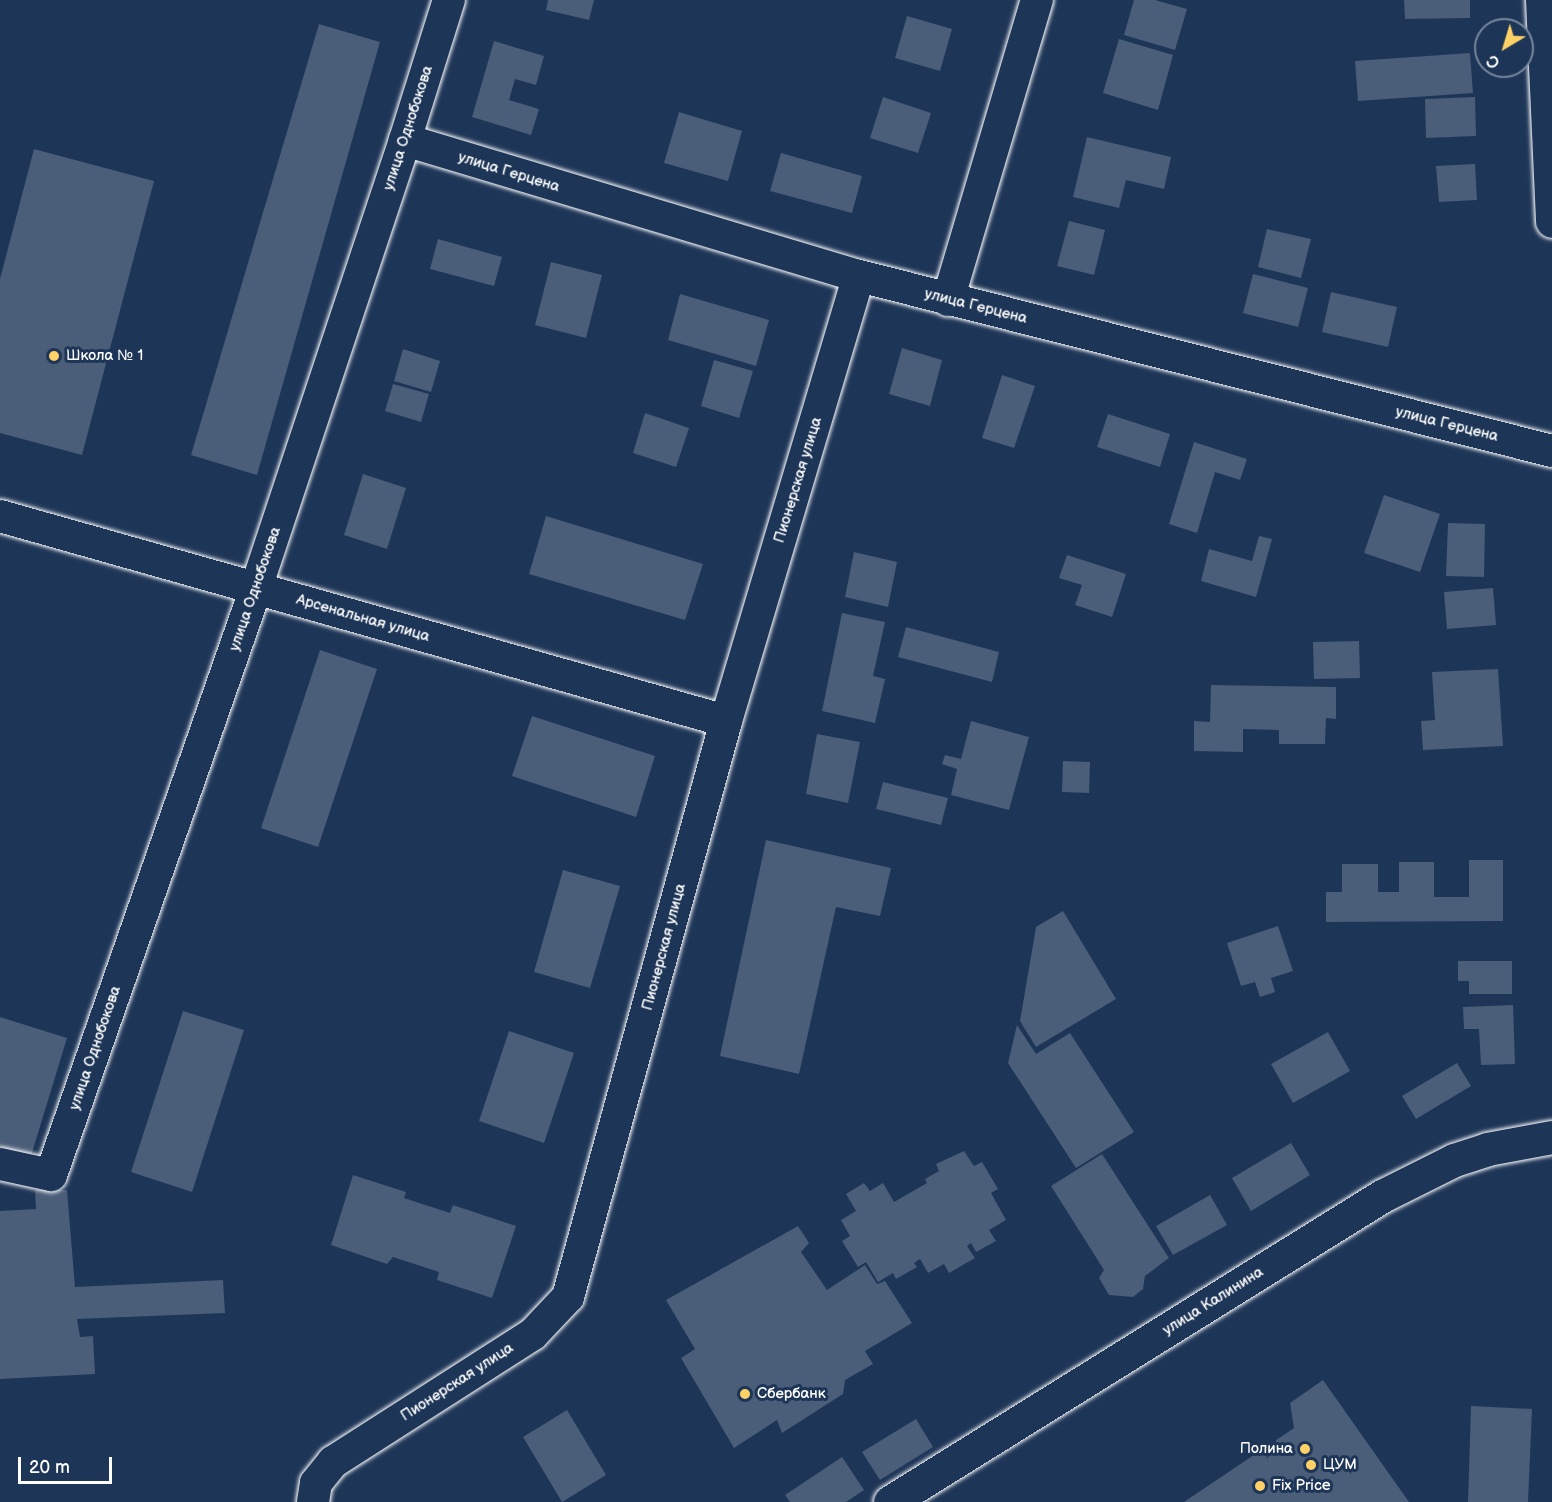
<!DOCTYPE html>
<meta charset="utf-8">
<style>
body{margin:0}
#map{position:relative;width:1552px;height:1502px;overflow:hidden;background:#1d3557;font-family:"Balsamiq Sans",sans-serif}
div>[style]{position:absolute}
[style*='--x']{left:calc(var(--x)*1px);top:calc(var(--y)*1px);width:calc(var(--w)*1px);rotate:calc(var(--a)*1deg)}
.building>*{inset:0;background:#4a5d79}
.roads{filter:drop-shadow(0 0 2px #fff) drop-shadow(0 0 2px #fff)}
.street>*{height:32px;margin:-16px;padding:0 16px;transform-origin:16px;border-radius:16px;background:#1d3557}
.primary>*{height:33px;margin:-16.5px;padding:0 16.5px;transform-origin:16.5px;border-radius:16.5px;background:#1d3557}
.dots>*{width:16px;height:16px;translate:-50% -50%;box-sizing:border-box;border:3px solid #1d3557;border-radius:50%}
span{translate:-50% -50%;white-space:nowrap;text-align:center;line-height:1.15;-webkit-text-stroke:6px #1d3557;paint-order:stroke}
.street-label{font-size:15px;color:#fff}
.poi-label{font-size:15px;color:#fff}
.left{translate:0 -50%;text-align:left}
.right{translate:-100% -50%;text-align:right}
.north{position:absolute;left:1474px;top:18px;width:60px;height:60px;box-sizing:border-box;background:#1d3557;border:2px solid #77869a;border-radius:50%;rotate:218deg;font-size:16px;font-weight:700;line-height:24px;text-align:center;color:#fff}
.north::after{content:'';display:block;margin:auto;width:21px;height:27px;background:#ffd166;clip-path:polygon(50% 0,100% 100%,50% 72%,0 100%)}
.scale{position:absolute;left:18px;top:1457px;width:94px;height:27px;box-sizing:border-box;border:3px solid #fff;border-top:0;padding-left:8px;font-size:18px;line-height:21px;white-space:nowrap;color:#fff;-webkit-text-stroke:4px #1d3557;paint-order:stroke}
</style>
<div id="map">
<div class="building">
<i style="clip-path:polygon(548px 0,594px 0,589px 20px,546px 10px)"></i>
<i style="clip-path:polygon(1134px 0,1155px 0,1187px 9px,1175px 50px,1124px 35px)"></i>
<i style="clip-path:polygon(1404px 0,1470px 0,1470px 18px,1405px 19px)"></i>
<i style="clip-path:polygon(907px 16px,952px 29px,940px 71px,895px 58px)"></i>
<i style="clip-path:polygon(319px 24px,380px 42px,257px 475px,191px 455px)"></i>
<i style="clip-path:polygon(1119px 39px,1173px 55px,1158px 110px,1103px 93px)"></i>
<i style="clip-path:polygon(494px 41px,544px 56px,536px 85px,515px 79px,509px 100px,539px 109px,531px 135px,472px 117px)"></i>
<i style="clip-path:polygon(1470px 53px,1473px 93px,1358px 101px,1355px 61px)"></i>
<i style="clip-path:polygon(883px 97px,931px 113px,918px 153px,870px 138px)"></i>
<i style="clip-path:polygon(1475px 97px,1476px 136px,1426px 138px,1425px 99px)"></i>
<i style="clip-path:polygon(679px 112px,742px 131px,728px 181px,664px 163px)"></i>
<i style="clip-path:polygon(1087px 137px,1171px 157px,1164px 189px,1126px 180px,1119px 208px,1073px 197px)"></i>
<i style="clip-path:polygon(34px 149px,154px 181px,82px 455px,0 433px,0 279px)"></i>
<i style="clip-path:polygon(781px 153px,862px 176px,852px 213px,770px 191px)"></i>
<i style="clip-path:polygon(1475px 164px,1477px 200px,1439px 202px,1436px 166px)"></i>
<i style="clip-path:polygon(1069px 221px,1105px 230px,1094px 275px,1057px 266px)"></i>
<i style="clip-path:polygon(1267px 229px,1311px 239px,1301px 278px,1258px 267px)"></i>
<i style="clip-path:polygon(438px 239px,502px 257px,494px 286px,430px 269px)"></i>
<i style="clip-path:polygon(551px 262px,602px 275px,586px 338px,535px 325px)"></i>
<i style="clip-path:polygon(1253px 274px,1308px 288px,1298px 327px,1243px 313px)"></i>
<i style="clip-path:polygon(1331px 292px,1397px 307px,1388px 347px,1322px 332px)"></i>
<i style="clip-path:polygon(680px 294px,769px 320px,756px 366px,668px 340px)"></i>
<i style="clip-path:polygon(902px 348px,942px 360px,930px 406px,889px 394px)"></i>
<i style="clip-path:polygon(403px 349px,440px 361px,431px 392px,394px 381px)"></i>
<i style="clip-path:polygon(714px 360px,753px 371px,739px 418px,701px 406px)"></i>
<i style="clip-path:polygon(1002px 375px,1035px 386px,1014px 448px,982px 438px)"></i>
<i style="clip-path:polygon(393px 384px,429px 394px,421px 422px,385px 411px)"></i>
<i style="clip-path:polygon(645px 413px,689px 428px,676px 467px,633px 453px)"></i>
<i style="clip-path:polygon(1108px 414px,1170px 434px,1160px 467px,1097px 447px)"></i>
<i style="clip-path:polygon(1194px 442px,1247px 459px,1240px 480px,1215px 472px,1197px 533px,1169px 524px)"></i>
<i style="clip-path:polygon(363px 474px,406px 488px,387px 549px,344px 535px)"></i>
<i style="clip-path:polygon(1384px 495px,1440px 514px,1420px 572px,1364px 553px)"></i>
<i style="clip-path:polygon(546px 516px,703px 564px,685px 620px,529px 574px)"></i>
<i style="clip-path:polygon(1448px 523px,1485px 524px,1484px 577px,1446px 576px)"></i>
<i style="clip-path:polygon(1259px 536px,1272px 539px,1256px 597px,1201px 581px,1209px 549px,1252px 561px)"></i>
<i style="clip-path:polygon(854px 552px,897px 562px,888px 607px,845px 597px)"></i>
<i style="clip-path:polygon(1067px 555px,1126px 574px,1112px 617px,1075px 605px,1082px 585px,1059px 578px)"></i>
<i style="clip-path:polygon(1493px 588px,1496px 625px,1447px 629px,1444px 592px)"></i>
<i style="clip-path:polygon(842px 613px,885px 622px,873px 676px,885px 679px,875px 723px,822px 711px)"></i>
<i style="clip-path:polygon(906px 627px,999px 652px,992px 682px,898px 657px)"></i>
<i style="clip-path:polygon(1359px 641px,1360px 678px,1314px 679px,1313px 642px)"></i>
<i style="clip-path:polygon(320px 650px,377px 669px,318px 847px,261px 828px)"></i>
<i style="clip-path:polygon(1498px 669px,1503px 746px,1423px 750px,1421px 721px,1435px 720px,1432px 672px)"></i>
<i style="clip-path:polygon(1211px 685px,1336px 687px,1336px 719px,1326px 718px,1325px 744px,1279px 744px,1279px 730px,1243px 729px,1243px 752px,1194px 751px,1194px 721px,1210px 722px)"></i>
<i style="clip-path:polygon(532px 716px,655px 756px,636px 817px,512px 776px)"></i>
<i style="clip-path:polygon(971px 721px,1029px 737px,1009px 810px,951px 795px,957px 769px,942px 764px,945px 755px,961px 759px)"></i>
<i style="clip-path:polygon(817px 734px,860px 742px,848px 803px,806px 794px)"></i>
<i style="clip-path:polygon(1063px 761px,1090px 762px,1089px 793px,1062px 792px)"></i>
<i style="clip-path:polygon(883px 782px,948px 798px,941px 825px,876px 809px)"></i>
<i style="clip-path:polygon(766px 840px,891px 868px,880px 916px,836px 907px,799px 1074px,720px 1056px)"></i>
<i style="clip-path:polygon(1469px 860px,1503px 860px,1503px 921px,1326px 922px,1326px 892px,1342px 892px,1342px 864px,1378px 864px,1378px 892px,1399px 892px,1399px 862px,1434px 862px,1434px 897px,1469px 897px)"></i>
<i style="clip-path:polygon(563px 870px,620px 886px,590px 988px,534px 972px)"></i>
<i style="clip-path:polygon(1063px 911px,1116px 999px,1036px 1047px,1020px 1021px,1036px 927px)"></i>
<i style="clip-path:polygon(1278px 926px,1293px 971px,1271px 978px,1275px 992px,1260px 997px,1255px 982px,1241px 986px,1227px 943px)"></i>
<i style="clip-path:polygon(1458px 961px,1512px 961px,1512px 994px,1469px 994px,1469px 981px,1458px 981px)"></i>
<i style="clip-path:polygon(1513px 1005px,1515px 1064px,1481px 1065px,1479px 1029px,1464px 1029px,1463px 1007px)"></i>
<i style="clip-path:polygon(183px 1011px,244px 1030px,192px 1192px,131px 1172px)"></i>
<i style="clip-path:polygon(0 1017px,67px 1038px,31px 1156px,0 1147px)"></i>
<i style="clip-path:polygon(1017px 1025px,1036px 1054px,1070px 1033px,1134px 1132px,1076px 1168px,1008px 1063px)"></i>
<i style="clip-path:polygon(509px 1031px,574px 1053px,544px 1143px,479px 1121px)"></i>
<i style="clip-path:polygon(1328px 1032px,1350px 1071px,1293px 1103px,1271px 1064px)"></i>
<i style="clip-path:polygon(1457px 1063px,1471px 1086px,1416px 1119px,1402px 1096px)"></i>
<i style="clip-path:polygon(1291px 1143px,1310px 1175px,1251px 1211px,1232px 1178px)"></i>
<i style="clip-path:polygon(964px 1151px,974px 1166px,982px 1162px,998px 1189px,991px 1193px,1006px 1220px,989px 1230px,996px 1241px,976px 1252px,971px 1243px,967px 1246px,975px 1258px,949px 1273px,944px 1264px,928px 1273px,920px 1259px,914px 1263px,917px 1267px,896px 1279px,893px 1273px,878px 1282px,866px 1262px,858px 1267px,842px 1241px,850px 1236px,841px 1220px,856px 1211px,846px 1194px,864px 1183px,870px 1191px,883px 1183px,894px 1202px,927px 1183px,925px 1179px,939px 1171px,936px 1164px)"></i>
<i style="clip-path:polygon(1102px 1154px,1169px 1258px,1145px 1276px,1143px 1289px,1133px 1297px,1109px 1295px,1099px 1278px,1104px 1270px,1051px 1186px)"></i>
<i style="clip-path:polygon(353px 1175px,406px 1192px,404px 1198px,450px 1213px,453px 1205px,516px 1226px,492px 1298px,437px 1280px,439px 1272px,393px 1257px,387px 1264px,331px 1245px)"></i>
<i style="clip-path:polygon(35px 1190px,67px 1190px,75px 1287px,223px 1280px,225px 1313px,77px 1319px,80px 1337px,93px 1336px,95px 1374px,0 1379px,0 1211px,36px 1209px)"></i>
<i style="clip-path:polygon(1210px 1195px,1227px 1225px,1173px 1255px,1156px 1226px)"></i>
<i style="clip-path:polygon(798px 1226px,809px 1243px,801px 1252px,827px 1290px,865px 1265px,877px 1284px,885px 1281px,912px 1323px,865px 1351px,873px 1364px,845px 1380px,843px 1394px,782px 1433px,777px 1420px,734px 1448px,681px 1358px,695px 1349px,666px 1300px)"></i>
<i style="clip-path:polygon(1323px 1380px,1409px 1502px,1184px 1502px,1294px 1428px,1290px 1403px)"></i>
<i style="clip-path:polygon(1471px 1406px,1532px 1409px,1528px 1502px,1468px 1502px)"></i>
<i style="clip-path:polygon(567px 1410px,606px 1475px,562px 1502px,523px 1437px)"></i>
<i style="clip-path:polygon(916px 1419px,933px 1447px,880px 1480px,862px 1452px)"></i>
<i style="clip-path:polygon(842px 1457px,864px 1490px,846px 1502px,790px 1502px,785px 1495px)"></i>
</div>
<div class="roads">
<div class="street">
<i style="--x:1542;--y:0;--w:222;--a:87.4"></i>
<i style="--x:405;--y:140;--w:474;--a:16.7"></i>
<i style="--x:859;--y:276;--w:715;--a:14.17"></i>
<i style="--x:948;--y:300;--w:313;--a:-73.5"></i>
<i style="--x:0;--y:516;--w:754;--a:15.77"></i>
<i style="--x:0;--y:1164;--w:52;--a:12.2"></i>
<i style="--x:51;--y:1175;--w:622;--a:-70.75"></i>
<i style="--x:256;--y:588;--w:472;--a:-71.6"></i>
<i style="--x:405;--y:140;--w:147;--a:-72.6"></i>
<i style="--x:313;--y:1502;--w:19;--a:-81"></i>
<i style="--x:316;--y:1483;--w:27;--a:-51"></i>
<i style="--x:333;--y:1462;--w:237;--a:-32.6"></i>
<i style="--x:533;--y:1334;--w:51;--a:-46.6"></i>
<i style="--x:568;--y:1297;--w:597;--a:-74.66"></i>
<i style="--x:726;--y:721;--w:464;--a:-73.4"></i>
</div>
<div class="primary">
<i style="--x:890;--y:1502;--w:579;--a:-31.88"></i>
<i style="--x:1382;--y:1196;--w:80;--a:-26.6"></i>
<i style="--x:1454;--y:1160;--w:35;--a:-18"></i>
<i style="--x:1487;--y:1149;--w:66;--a:-10.5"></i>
</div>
</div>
<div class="dots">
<i style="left:54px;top:356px;background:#ffd166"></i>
<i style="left:745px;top:1394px;background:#ffd166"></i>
<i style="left:1305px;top:1449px;background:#ffd166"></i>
<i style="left:1311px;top:1465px;background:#ffd166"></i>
<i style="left:1260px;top:1486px;background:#ffd166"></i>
</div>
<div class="street-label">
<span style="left:408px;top:128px;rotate:-72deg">улица Однобокова</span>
<span style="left:509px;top:172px;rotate:17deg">улица Герцена</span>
<span style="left:976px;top:306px;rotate:14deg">улица Герцена</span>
<span style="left:1447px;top:424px;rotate:14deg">улица Герцена</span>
<span style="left:798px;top:480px;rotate:-73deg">Пионерская улица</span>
<span style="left:255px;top:589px;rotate:-71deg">улица Однобокова</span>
<span style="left:363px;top:618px;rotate:16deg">Арсенальная улица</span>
<span style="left:664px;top:947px;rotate:-75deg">Пионерская улица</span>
<span style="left:95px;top:1048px;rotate:-71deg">улица Однобокова</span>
<span style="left:1213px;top:1301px;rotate:-32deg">улица Калинина</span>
<span style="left:457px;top:1382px;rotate:-33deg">Пионерская улица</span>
</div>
<div class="poi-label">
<span class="left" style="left:66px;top:356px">Школа № 1</span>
<span class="left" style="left:757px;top:1394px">Сбербанк</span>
<span class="right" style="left:1293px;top:1449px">Полина</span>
<span class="left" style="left:1323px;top:1465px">ЦУМ</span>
<span class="left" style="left:1272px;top:1486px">Fix Price</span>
</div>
<div class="north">С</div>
<div class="scale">20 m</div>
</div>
